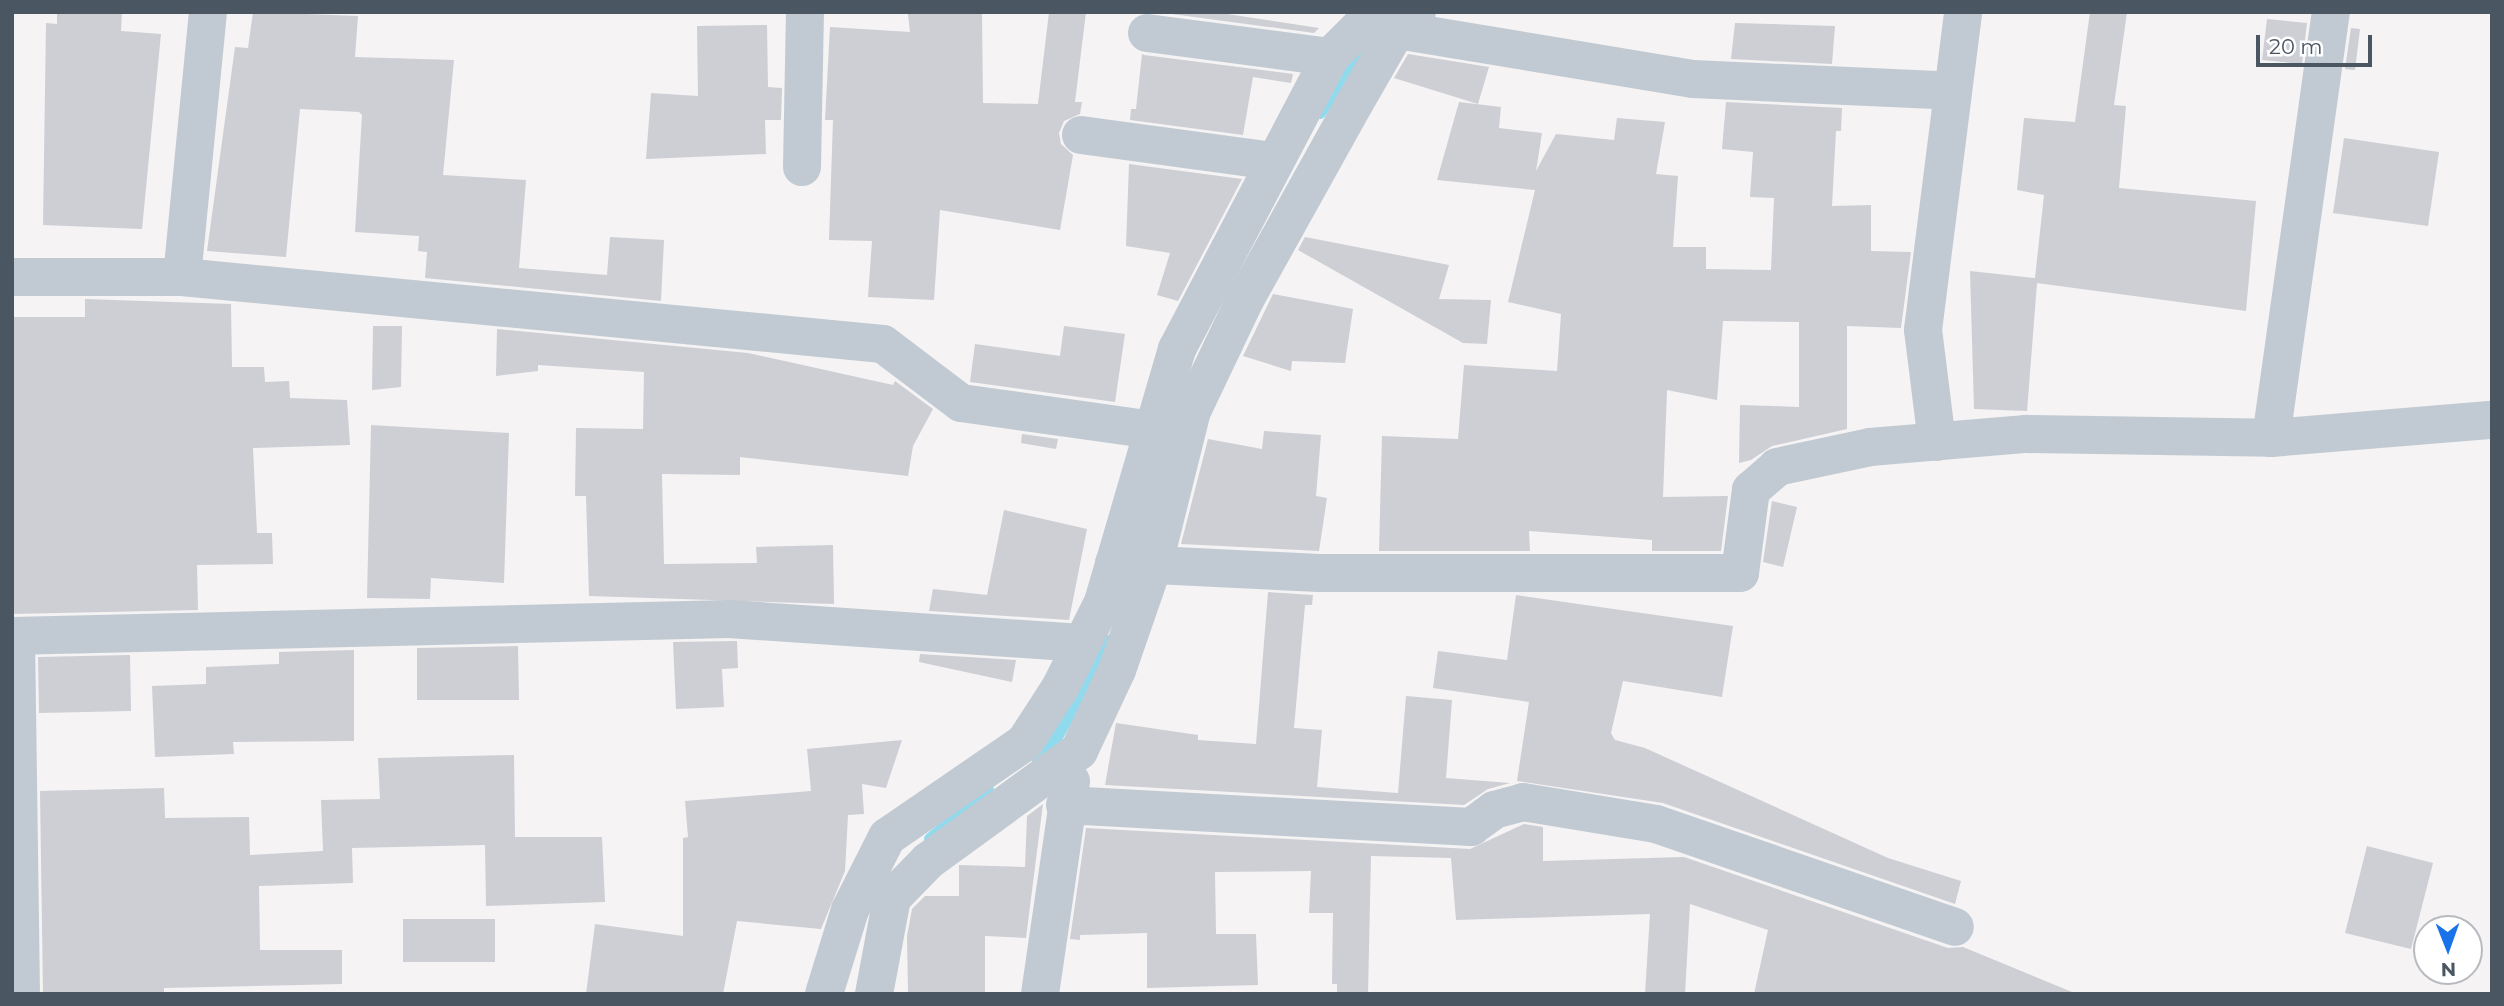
<!DOCTYPE html>
<style>
body{margin:0}
#map{position:relative;width:2504px;height:1006px;overflow:hidden;background:#f5f3f3;font-family:Montserrat,sans-serif}
div>[style]{position:absolute}
[style*='--x']{left:calc(var(--x)*1px);top:calc(var(--y)*1px);width:calc(var(--w)*1px);rotate:calc(var(--a)*1deg)}
.stream>*{height:12px;margin:-6px;padding:0 6px;transform-origin:6px;border-radius:6px;background:#90daee}
.building>*{inset:0;background:#cdcfd5}
.minor>*{height:38px;margin:-19px;padding:0 19px;transform-origin:19px;border-radius:19px;background:#c1cad2}
span{translate:-50% -50%;white-space:nowrap;text-align:center;line-height:1.15;-webkit-text-stroke:6px #fff;paint-order:stroke}
.frame{position:absolute;inset:0;border:14px solid #4a5661;pointer-events:none}
.north{position:absolute;left:2413px;top:915px;width:70px;height:70px;box-sizing:border-box;background:#fff;border:2px solid #b7bbc0;border-radius:50%;rotate:179deg;font-size:19px;font-weight:700;line-height:28px;text-align:center;color:#4a5661}
.north::after{content:'';display:block;margin:auto;width:24px;height:32px;background:#1a73e8;clip-path:polygon(50% 0,100% 100%,50% 72%,0 100%)}
.scale{position:absolute;left:2256px;top:35px;width:116px;height:32px;box-sizing:border-box;border:4px solid #4a5661;border-top:0;padding-left:9px;font-size:21px;line-height:24px;white-space:nowrap;color:#4a5661;-webkit-text-stroke:5px #fff;paint-order:stroke}
</style>
<div id="map">
<div class="stream">
<i style="--x:1320;--y:113;--w:70;--a:-54.3"></i>
<i style="--x:1033;--y:755;--w:30;--a:-37"></i>
<i style="--x:1057;--y:737;--w:110;--a:-61.1"></i>
<i style="--x:930;--y:839;--w:76;--a:-40.2"></i>
</div>
<div class="building">
<i style="clip-path:polygon(57px 12px,122px 12px,121px 31px,161px 34px,142px 229px,43px 225px,46px 23px,57px 24px)"></i>
<i style="clip-path:polygon(253px 12px,358px 16px,355px 57px,454px 60px,443px 175px,526px 180px,519px 268px,607px 275px,610px 237px,664px 240px,661px 301px,425px 278px,427px 252px,418px 251px,419px 236px,355px 232px,362px 115px,359px 112px,300px 109px,286px 257px,207px 251px,235px 47px,248px 48px)"></i>
<i style="clip-path:polygon(1049px 12px,1086px 12px,1075px 102px,1082px 102px,1080px 114px,1064px 121px,1059px 133px,1061px 144px,1073px 155px,1060px 230px,940px 210px,934px 300px,868px 297px,872px 241px,829px 240px,833px 120px,825px 120px,830px 27px,910px 32px,908px 14px,982px 13px,983px 103px,1038px 104px)"></i>
<i style="clip-path:polygon(1157px 12px,1214px 12px,1319px 28px,1314px 33px)"></i>
<i style="clip-path:polygon(2090px 12px,2127px 12px,2114px 105px,2126px 106px,2119px 188px,2256px 201px,2246px 311px,2037px 283px,2027px 411px,1974px 409px,1970px 271px,2035px 278px,2044px 195px,2017px 190px,2024px 118px,2075px 122px)"></i>
<i style="clip-path:polygon(2267px 19px,2307px 23px,2302px 64px,2262px 60px)"></i>
<i style="clip-path:polygon(1735px 23px,1835px 26px,1832px 64px,1731px 59px)"></i>
<i style="clip-path:polygon(767px 25px,768px 87px,782px 88px,781px 120px,765px 120px,766px 154px,646px 159px,651px 93px,698px 96px,697px 26px)"></i>
<i style="clip-path:polygon(2351px 28px,2360px 29px,2355px 70px,2345px 69px)"></i>
<i style="clip-path:polygon(1142px 54px,1144px 55px,1293px 74px,1291px 83px,1253px 77px,1243px 135px,1130px 120px,1131px 109px,1136px 109px)"></i>
<i style="clip-path:polygon(1408px 54px,1489px 67px,1478px 104px,1394px 78px)"></i>
<i style="clip-path:polygon(1459px 102px,1501px 107px,1499px 128px,1542px 133px,1536px 171px,1556px 134px,1614px 140px,1617px 118px,1665px 122px,1656px 174px,1678px 176px,1673px 247px,1706px 247px,1706px 269px,1771px 270px,1774px 198px,1750px 197px,1753px 152px,1722px 149px,1726px 102px,1842px 108px,1841px 131px,1836px 131px,1832px 206px,1871px 205px,1871px 251px,1911px 252px,1901px 328px,1847px 326px,1847px 429px,1772px 446px,1751px 460px,1739px 463px,1740px 405px,1799px 407px,1799px 322px,1723px 321px,1717px 400px,1667px 390px,1663px 497px,1728px 496px,1721px 551px,1652px 551px,1652px 540px,1529px 531px,1530px 551px,1379px 551px,1382px 436px,1458px 439px,1464px 365px,1557px 371px,1561px 314px,1508px 302px,1535px 190px,1437px 180px)"></i>
<i style="clip-path:polygon(2344px 138px,2439px 152px,2428px 226px,2333px 213px)"></i>
<i style="clip-path:polygon(1129px 164px,1242px 179px,1178px 301px,1157px 295px,1170px 253px,1126px 246px)"></i>
<i style="clip-path:polygon(1305px 237px,1449px 265px,1439px 299px,1491px 300px,1487px 344px,1463px 343px,1298px 250px)"></i>
<i style="clip-path:polygon(1273px 294px,1353px 309px,1345px 363px,1292px 361px,1291px 371px,1243px 356px)"></i>
<i style="clip-path:polygon(85px 299px,231px 304px,232px 367px,264px 367px,265px 382px,289px 381px,290px 398px,347px 400px,350px 445px,253px 448px,257px 533px,272px 533px,273px 564px,197px 565px,198px 610px,12px 614px,12px 317px,85px 317px)"></i>
<i style="clip-path:polygon(373px 326px,402px 326px,401px 387px,372px 390px)"></i>
<i style="clip-path:polygon(1064px 326px,1125px 334px,1115px 402px,970px 382px,975px 344px,1060px 356px)"></i>
<i style="clip-path:polygon(497px 329px,748px 353px,893px 385px,895px 381px,933px 409px,913px 446px,908px 476px,740px 457px,740px 475px,662px 474px,664px 564px,757px 563px,756px 547px,833px 545px,834px 604px,589px 596px,586px 496px,575px 496px,576px 428px,643px 429px,644px 372px,538px 365px,538px 371px,496px 376px)"></i>
<i style="clip-path:polygon(371px 425px,509px 433px,504px 583px,431px 578px,430px 599px,367px 598px)"></i>
<i style="clip-path:polygon(1264px 431px,1321px 435px,1316px 496px,1327px 498px,1319px 551px,1181px 544px,1208px 439px,1262px 449px)"></i>
<i style="clip-path:polygon(1022px 434px,1058px 439px,1056px 449px,1021px 443px)"></i>
<i style="clip-path:polygon(1772px 501px,1797px 507px,1783px 567px,1763px 562px)"></i>
<i style="clip-path:polygon(1004px 510px,1087px 529px,1069px 620px,929px 611px,933px 589px,987px 595px)"></i>
<i style="clip-path:polygon(1268px 592px,1313px 595px,1312px 605px,1305px 605px,1294px 728px,1322px 730px,1317px 787px,1398px 793px,1406px 696px,1452px 700px,1446px 778px,1510px 783px,1488px 789px,1464px 805px,1105px 785px,1116px 723px,1198px 735px,1198px 740px,1256px 744px)"></i>
<i style="clip-path:polygon(1516px 595px,1733px 626px,1722px 697px,1623px 681px,1611px 733px,1615px 740px,1645px 748px,1888px 858px,1961px 881px,1955px 904px,1663px 803px,1517px 781px,1529px 702px,1433px 688px,1438px 651px,1507px 660px)"></i>
<i style="clip-path:polygon(737px 641px,738px 668px,722px 669px,724px 707px,676px 709px,673px 642px)"></i>
<i style="clip-path:polygon(518px 646px,519px 700px,417px 700px,417px 648px)"></i>
<i style="clip-path:polygon(354px 650px,354px 741px,233px 742px,234px 754px,155px 757px,152px 686px,206px 684px,206px 667px,279px 664px,279px 652px)"></i>
<i style="clip-path:polygon(920px 654px,1016px 660px,1012px 682px,919px 662px)"></i>
<i style="clip-path:polygon(130px 655px,131px 711px,39px 713px,38px 657px)"></i>
<i style="clip-path:polygon(902px 740px,886px 788px,862px 784px,864px 814px,848px 815px,845px 871px,821px 929px,737px 921px,723px 994px,586px 994px,595px 924px,683px 936px,683px 838px,688px 837px,685px 801px,811px 791px,807px 749px)"></i>
<i style="clip-path:polygon(514px 755px,515px 837px,602px 837px,605px 902px,486px 906px,485px 845px,352px 848px,353px 883px,259px 886px,260px 950px,342px 950px,342px 984px,164px 988px,164px 994px,43px 994px,40px 791px,164px 788px,165px 818px,249px 817px,250px 855px,323px 851px,321px 800px,380px 799px,378px 758px)"></i>
<i style="clip-path:polygon(1043px 804px,1026px 938px,985px 936px,985px 994px,908px 994px,907px 936px,912px 909px,925px 896px,959px 896px,959px 865px,1025px 867px,1027px 816px)"></i>
<i style="clip-path:polygon(1524px 824px,1543px 827px,1543px 861px,1684px 857px,1948px 948px,1963px 947px,2077px 994px,1754px 994px,1768px 930px,1690px 904px,1685px 994px,1645px 994px,1650px 914px,1456px 920px,1451px 858px,1371px 856px,1368px 994px,1337px 994px,1337px 984px,1332px 984px,1333px 913px,1309px 913px,1311px 871px,1215px 872px,1216px 934px,1256px 934px,1258px 985px,1147px 988px,1147px 933px,1080px 935px,1080px 940px,1070px 939px,1086px 828px,1470px 849px)"></i>
<i style="clip-path:polygon(2367px 846px,2433px 863px,2411px 949px,2345px 933px)"></i>
<i style="clip-path:polygon(403px 919px,495px 919px,495px 962px,403px 962px)"></i>
</div>
<div class="minor">
<i style="--x:1379;--y:27;--w:318;--a:9.4"></i>
<i style="--x:1693;--y:79;--w:260;--a:2.6"></i>
<i style="--x:1147;--y:33;--w:185;--a:7.5"></i>
<i style="--x:1081;--y:135;--w:195;--a:7.7"></i>
<i style="--x:802;--y:167;--w:155;--a:-88.9"></i>
<i style="--x:12;--y:277;--w:170;--a:0"></i>
<i style="--x:182;--y:277;--w:704;--a:5.46"></i>
<i style="--x:883;--y:344;--w:98;--a:37.1"></i>
<i style="--x:961;--y:403;--w:194;--a:8"></i>
<i style="--x:182;--y:277;--w:266;--a:-84.4"></i>
<i style="--x:2271;--y:438;--w:430;--a:-82"></i>
<i style="--x:1937;--y:442;--w:113;--a:-97.1"></i>
<i style="--x:1923;--y:330;--w:321;--a:-82.8"></i>
<i style="--x:1114;--y:563;--w:205;--a:2.8"></i>
<i style="--x:1319;--y:573;--w:421;--a:0"></i>
<i style="--x:1740;--y:573;--w:84;--a:-82.5"></i>
<i style="--x:1751;--y:490;--w:35;--a:-41"></i>
<i style="--x:1777;--y:467;--w:95;--a:-12.1"></i>
<i style="--x:1870;--y:447;--w:157;--a:-4.8"></i>
<i style="--x:2026;--y:434;--w:245;--a:0.9"></i>
<i style="--x:2271;--y:438;--w:222;--a:-4.7"></i>
<i style="--x:12;--y:636;--w:717;--a:-1.36"></i>
<i style="--x:729;--y:619;--w:354;--a:3.9"></i>
<i style="--x:16;--y:636;--w:358;--a:89.2"></i>
<i style="--x:1065;--y:805;--w:407;--a:3.1"></i>
<i style="--x:1471;--y:827;--w:29;--a:-36"></i>
<i style="--x:1494;--y:810;--w:30;--a:-15"></i>
<i style="--x:1523;--y:802;--w:135;--a:9.4"></i>
<i style="--x:1656;--y:824;--w:316;--a:19"></i>
<i style="--x:824;--y:994;--w:88;--a:-72.8"></i>
<i style="--x:850;--y:910;--w:82;--a:-63.1"></i>
<i style="--x:887;--y:837;--w:168;--a:-34.5"></i>
<i style="--x:1025;--y:742;--w:64;--a:-57.1"></i>
<i style="--x:1060;--y:688;--w:96;--a:-63.4"></i>
<i style="--x:1103;--y:602;--w:264;--a:-73.7"></i>
<i style="--x:1177;--y:349;--w:330;--a:-62.3"></i>
<i style="--x:1330;--y:57;--w:64;--a:-45"></i>
<i style="--x:874;--y:994;--w:98;--a:-79.4"></i>
<i style="--x:892;--y:898;--w:52;--a:-45.8"></i>
<i style="--x:928;--y:861;--w:187;--a:-36.1"></i>
<i style="--x:1079;--y:751;--w:89;--a:-64.9"></i>
<i style="--x:1117;--y:670;--w:113;--a:-70.9"></i>
<i style="--x:1154;--y:563;--w:157;--a:-76"></i>
<i style="--x:1192;--y:411;--w:125;--a:-64.5"></i>
<i style="--x:1246;--y:298;--w:222;--a:-60.9"></i>
<i style="--x:1354;--y:104;--w:84;--a:-60.1"></i>
<i style="--x:1396;--y:31;--w:28;--a:-42"></i>
<i style="--x:1040;--y:994;--w:215;--a:-81.7"></i>
</div>
<div class="frame"></div>
<div class="north">N</div>
<div class="scale">20 m</div>
</div>
